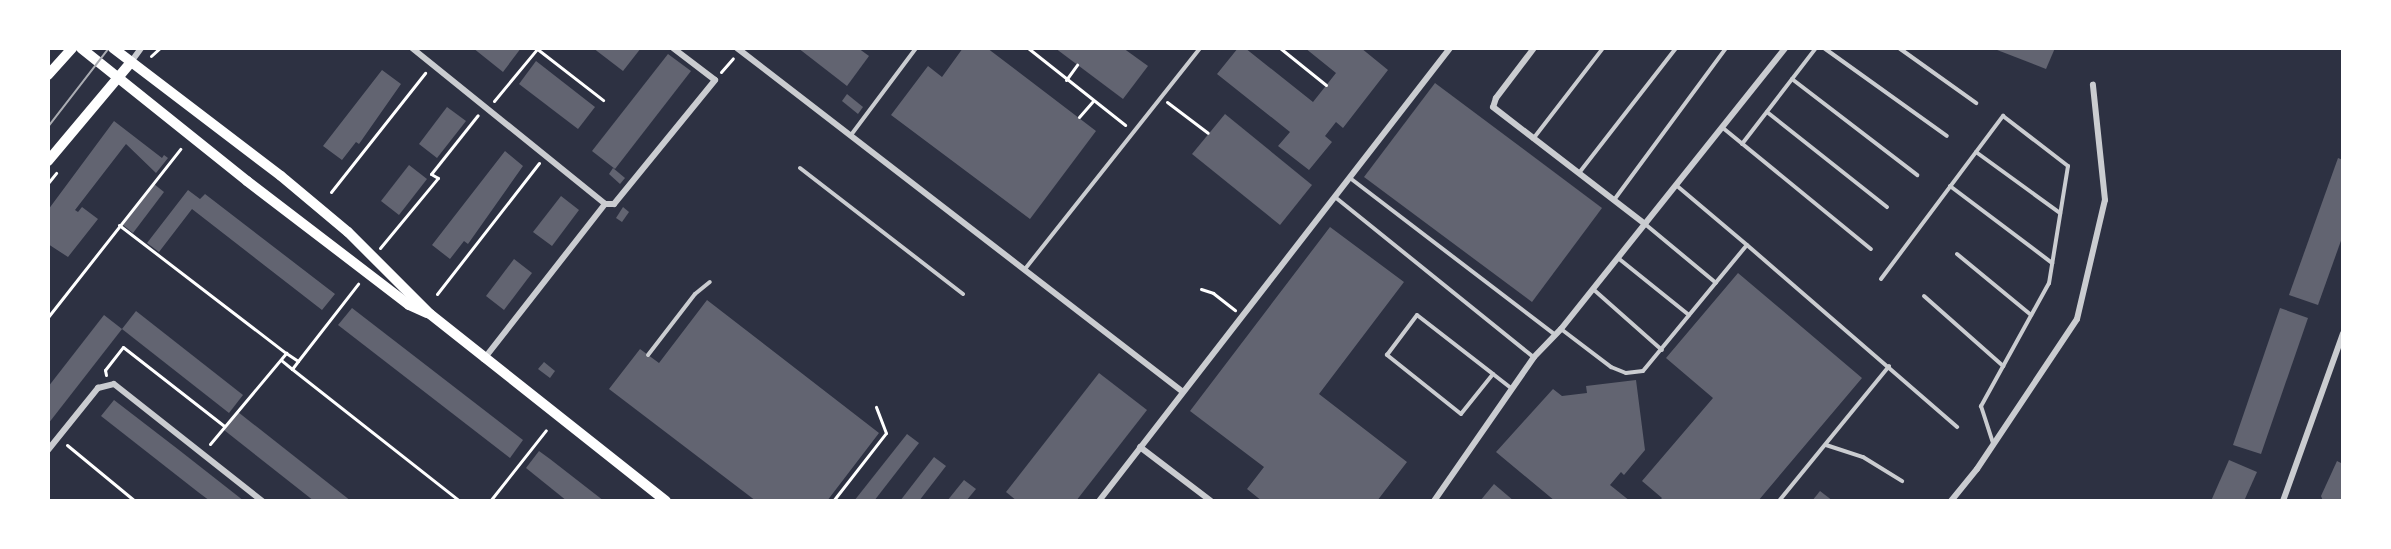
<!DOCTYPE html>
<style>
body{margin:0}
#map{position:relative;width:2391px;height:549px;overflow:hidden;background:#2d3142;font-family:Manrope,sans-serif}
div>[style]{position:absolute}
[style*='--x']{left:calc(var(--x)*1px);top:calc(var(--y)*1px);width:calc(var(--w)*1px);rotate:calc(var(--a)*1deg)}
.building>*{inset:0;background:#626471}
.path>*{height:3px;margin:-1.5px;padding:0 1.5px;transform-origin:1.5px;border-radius:1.5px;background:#fff}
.service>*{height:4px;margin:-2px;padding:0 2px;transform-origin:2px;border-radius:2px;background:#caccd0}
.minor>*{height:6px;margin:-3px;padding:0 3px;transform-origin:3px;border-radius:3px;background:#caccd0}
.secondary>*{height:10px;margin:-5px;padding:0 5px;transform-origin:5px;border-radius:5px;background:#fff}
.tram>*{height:1.5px;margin:-0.75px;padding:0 0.75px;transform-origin:0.75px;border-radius:0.75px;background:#abadb3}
span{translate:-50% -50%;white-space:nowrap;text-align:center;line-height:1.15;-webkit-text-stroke:4.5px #fff;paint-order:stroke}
.frame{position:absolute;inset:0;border:50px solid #fff;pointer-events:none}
</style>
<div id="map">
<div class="building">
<i style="clip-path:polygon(473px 48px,521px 48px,503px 72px)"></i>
<i style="clip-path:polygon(593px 48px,641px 48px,623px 71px)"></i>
<i style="clip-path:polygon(798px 48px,858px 48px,869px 56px,847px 86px)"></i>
<i style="clip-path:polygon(963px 48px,987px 48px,1096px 131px,1030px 219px,891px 115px,928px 66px,942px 77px)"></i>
<i style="clip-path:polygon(1055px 48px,1123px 48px,1148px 66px,1123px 99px)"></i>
<i style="clip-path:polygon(1238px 48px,1245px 48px,1313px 102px,1336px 73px,1305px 48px,1361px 48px,1388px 70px,1343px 128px,1336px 122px,1325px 136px,1332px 142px,1309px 170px,1278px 146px,1290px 132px,1217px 74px)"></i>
<i style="clip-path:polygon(1992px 48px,2055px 48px,2046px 69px)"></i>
<i style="clip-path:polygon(668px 54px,691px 71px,615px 169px,592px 151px)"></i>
<i style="clip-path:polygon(536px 61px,595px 107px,578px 129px,519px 84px)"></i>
<i style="clip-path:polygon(382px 70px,401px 84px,359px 144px,356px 142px,342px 160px,323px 146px)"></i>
<i style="clip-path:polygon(1435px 83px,1602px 208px,1532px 302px,1364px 177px)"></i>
<i style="clip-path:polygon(847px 94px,863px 107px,858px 114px,842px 101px)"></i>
<i style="clip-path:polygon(447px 107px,466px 121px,437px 158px,419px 144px)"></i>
<i style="clip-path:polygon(1225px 114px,1312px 185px,1280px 225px,1192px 154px)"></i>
<i style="clip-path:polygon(114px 121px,162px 158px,164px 155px,168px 158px,156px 173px,126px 144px,75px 210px,78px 212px,82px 207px,98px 219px,68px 257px,48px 244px,48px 210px)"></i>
<i style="clip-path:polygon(505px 151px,523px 166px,468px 244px,464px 241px,450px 259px,432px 245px)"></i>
<i style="clip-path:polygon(2338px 158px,2343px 160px,2343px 235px,2318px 305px,2289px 295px)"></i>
<i style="clip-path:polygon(409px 165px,427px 179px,399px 215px,381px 201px)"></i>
<i style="clip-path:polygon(613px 168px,625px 178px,620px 184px,609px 174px)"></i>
<i style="clip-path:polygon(154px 184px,164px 192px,133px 233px,123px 225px)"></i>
<i style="clip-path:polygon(188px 190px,200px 199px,205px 194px,335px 294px,322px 310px,192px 209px,159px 252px,147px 243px)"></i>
<i style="clip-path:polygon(561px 196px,579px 210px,552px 246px,533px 232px)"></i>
<i style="clip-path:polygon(623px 207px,629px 212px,622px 222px,616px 218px)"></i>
<i style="clip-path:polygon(1330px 227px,1404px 282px,1319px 394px,1407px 462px,1377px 501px,1262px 501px,1247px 489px,1264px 467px,1190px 411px)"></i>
<i style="clip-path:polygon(514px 259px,532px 273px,504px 310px,486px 296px)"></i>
<i style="clip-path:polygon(1738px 273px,1862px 378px,1758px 501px,1659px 501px,1662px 498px,1642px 481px,1713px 398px,1666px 358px)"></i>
<i style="clip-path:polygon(707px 300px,879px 433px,827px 501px,756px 501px,609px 389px,640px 349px,659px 363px)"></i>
<i style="clip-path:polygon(352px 308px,523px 440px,510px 458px,338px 325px)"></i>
<i style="clip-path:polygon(2280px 308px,2308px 318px,2261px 454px,2233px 445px)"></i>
<i style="clip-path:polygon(136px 311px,243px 395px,229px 413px,122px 329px)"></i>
<i style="clip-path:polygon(104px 315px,122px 329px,48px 424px,48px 387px)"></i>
<i style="clip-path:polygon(544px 362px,555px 371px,550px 378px,538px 369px)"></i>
<i style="clip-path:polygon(1099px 373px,1147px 410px,1076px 501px,1017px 501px,1006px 492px)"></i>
<i style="clip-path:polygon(1636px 380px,1645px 450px,1624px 475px,1621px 472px,1610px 485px,1630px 501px,1555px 501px,1496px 452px,1553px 389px,1562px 396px,1587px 393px,1586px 386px)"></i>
<i style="clip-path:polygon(114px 400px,179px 450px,244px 501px,210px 501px,198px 492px,101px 416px)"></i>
<i style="clip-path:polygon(238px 412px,351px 501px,314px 501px,224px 430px)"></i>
<i style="clip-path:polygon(907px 434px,919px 443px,874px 501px,854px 501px)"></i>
<i style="clip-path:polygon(539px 451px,550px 459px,604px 501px,567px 501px,526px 468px)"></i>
<i style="clip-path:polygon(934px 457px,946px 466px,919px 501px,900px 501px)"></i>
<i style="clip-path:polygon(2229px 460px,2257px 472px,2244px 501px,2211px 501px)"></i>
<i style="clip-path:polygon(2337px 461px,2343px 464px,2343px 501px,2323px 501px,2321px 496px)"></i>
<i style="clip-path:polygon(964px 480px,976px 489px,966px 501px,947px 501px)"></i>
<i style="clip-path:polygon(1494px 484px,1514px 501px,1480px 501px)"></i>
<i style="clip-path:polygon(1820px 491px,1833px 501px,1812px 501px)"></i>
</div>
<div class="path">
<i style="--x:536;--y:48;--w:85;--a:37.8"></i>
<i style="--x:1028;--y:48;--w:124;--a:38.4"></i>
<i style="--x:1280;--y:48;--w:59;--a:38.8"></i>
<i style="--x:151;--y:56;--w:12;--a:-42"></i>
<i style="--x:721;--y:72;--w:18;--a:-49"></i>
<i style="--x:1066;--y:80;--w:19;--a:-54"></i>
<i style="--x:494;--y:101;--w:67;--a:-50.4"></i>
<i style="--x:1167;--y:102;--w:51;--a:37.1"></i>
<i style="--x:1079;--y:117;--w:21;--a:-49"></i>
<i style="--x:48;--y:183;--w:13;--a:-51"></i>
<i style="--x:331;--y:192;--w:152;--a:-51.7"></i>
<i style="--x:119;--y:225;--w:210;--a:37.5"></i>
<i style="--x:380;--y:248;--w:91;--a:-50.4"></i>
<i style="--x:438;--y:178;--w:8;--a:-150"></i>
<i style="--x:431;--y:174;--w:75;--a:-51.5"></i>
<i style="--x:1201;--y:289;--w:13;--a:18"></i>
<i style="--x:1213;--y:293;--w:28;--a:38"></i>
<i style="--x:437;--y:294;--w:166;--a:-52.1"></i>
<i style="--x:48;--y:317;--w:214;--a:-51.8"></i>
<i style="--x:298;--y:361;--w:98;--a:-52.1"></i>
<i style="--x:292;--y:369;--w:214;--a:38.2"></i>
<i style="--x:106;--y:375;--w:5;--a:-101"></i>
<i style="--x:105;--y:370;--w:29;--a:-52"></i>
<i style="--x:123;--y:347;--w:128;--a:38"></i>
<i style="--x:210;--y:444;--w:119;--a:-50.1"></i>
<i style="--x:286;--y:353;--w:14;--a:34"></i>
<i style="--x:298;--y:361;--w:10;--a:127"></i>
<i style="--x:292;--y:369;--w:14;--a:-141"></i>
<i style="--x:67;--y:445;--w:88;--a:39.5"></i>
<i style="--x:490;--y:501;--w:90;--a:-51.7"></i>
<i style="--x:833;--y:501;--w:86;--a:-52.1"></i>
<i style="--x:886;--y:433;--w:28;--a:-111"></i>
</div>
<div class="service">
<i style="--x:1824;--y:48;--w:151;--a:35.6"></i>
<i style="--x:1899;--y:48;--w:95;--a:35.5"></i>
<i style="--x:1792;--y:79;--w:158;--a:37.5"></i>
<i style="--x:1767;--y:112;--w:153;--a:38.4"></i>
<i style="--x:1723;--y:128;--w:191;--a:39.3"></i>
<i style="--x:851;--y:135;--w:109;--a:-53.2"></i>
<i style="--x:1533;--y:139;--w:115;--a:-52.4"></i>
<i style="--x:1742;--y:144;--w:121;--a:-52.4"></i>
<i style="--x:1976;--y:152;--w:104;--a:36"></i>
<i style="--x:800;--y:168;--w:206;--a:37.7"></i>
<i style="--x:1579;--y:173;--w:158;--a:-52.2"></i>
<i style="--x:1350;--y:178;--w:258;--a:37.4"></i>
<i style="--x:1950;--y:186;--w:128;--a:37"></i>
<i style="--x:1335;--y:197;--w:255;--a:38.9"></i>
<i style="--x:1614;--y:200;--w:189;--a:-53.6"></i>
<i style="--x:1645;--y:224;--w:92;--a:39.7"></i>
<i style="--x:1747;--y:245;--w:278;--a:40.9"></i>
<i style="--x:1957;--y:254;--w:96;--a:39.5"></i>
<i style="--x:1618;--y:258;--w:91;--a:38.8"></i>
<i style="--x:1025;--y:269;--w:282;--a:-51.6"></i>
<i style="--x:1881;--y:279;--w:204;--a:-53.2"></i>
<i style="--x:2003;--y:116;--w:82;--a:37.6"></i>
<i style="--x:2068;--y:166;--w:119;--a:99.2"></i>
<i style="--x:2049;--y:283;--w:141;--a:118.9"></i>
<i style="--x:1981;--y:406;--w:40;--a:72"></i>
<i style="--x:1593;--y:289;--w:92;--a:41.5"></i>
<i style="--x:1924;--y:296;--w:106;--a:41.5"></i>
<i style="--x:1561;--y:329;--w:63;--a:37.2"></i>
<i style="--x:1611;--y:367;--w:16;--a:22"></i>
<i style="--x:1626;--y:373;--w:17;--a:-7"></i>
<i style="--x:1643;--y:371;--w:163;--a:-50.5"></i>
<i style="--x:1747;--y:245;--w:93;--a:-139.8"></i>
<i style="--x:648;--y:355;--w:77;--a:-52.4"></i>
<i style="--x:695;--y:294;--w:19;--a:-39"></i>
<i style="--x:1493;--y:374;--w:51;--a:128.7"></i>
<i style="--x:1461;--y:414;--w:95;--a:-141.4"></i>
<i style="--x:1387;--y:355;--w:50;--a:-53.1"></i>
<i style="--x:1417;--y:315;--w:96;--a:37.8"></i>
<i style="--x:1493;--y:374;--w:24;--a:38"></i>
<i style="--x:1826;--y:445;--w:39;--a:18"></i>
<i style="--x:1863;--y:457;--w:46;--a:31.6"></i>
<i style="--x:1779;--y:501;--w:174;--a:-50.8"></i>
</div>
<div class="minor">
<i style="--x:412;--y:48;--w:248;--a:38.9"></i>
<i style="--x:605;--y:204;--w:197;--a:128"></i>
<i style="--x:737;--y:48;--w:563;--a:37.64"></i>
<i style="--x:1534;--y:48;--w:63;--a:127.2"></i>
<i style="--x:1496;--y:98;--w:9;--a:108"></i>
<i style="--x:1493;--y:107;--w:192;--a:37.6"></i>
<i style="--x:131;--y:62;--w:17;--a:-54"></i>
<i style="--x:605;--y:204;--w:9;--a:0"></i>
<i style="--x:614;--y:204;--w:160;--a:-50.8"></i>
<i style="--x:715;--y:80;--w:53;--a:-142.7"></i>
<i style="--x:1140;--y:447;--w:89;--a:37.3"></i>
<i style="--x:48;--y:450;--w:80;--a:-51.1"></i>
<i style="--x:98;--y:388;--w:16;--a:-14"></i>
<i style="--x:114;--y:384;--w:189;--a:38.3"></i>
<i style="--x:1099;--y:501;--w:573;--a:-52.23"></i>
<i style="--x:1434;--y:501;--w:175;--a:-55.2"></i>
<i style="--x:1534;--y:357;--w:39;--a:-46"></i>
<i style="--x:1561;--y:329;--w:359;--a:-51.4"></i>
<i style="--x:1951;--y:501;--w:41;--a:-50.9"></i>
<i style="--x:1977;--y:469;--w:180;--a:-56.3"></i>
<i style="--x:2077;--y:319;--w:122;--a:-76.8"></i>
<i style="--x:2105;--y:200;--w:116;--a:-96"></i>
<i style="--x:2283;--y:501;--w:178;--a:-70.3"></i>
</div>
<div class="secondary">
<i style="--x:81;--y:48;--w:213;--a:38.7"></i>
<i style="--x:247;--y:181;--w:204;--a:37.4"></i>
<i style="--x:409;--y:305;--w:20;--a:24"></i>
<i style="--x:113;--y:48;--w:211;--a:37.3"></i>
<i style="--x:281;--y:176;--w:87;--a:39.9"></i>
<i style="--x:348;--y:232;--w:116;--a:45"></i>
<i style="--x:430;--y:314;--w:301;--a:38.4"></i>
<i style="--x:48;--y:75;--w:36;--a:-48"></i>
<i style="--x:48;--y:161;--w:129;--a:-50"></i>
</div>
<div class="tram">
<i style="--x:48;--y:127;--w:100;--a:-52.3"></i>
</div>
<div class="frame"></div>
</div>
